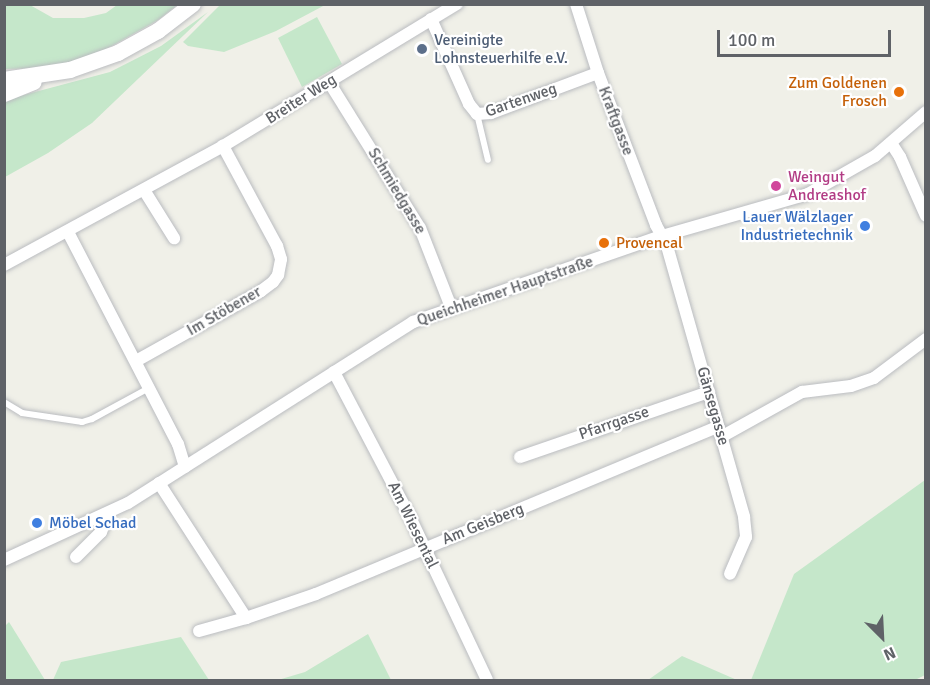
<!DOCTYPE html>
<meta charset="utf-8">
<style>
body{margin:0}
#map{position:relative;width:930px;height:685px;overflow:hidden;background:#f0f0e8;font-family:Signika,sans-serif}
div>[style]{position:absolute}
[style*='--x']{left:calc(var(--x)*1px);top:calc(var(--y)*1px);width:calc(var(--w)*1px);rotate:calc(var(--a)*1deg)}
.green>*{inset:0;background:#c5e7ca}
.roads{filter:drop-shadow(0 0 2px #babcc0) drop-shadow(0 0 2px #babcc0)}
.service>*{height:6px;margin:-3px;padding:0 3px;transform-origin:3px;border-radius:3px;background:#fff}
.minor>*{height:12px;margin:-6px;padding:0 6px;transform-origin:6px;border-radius:6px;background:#fff}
.secondary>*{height:16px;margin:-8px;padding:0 8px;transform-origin:8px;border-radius:8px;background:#fff}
.dots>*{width:16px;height:16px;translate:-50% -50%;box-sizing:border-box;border:3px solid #fff;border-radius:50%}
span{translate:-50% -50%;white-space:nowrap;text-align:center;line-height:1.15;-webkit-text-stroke:4.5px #fff;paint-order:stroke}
.service-label{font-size:16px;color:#4e5e75}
.left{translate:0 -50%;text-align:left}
.food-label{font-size:16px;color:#c56008}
.right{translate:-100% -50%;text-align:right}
.street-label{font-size:16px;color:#5f6267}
.hotel-label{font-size:16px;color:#b23c85}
.shop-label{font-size:16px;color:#366cbe}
.frame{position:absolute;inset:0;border:6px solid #5f6267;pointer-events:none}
.north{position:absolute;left:852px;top:607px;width:60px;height:60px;-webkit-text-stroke:4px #fff;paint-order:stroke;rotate:156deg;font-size:16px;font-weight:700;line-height:24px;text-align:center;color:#5f6267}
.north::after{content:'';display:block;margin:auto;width:21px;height:27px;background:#5f6267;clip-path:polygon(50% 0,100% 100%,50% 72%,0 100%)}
.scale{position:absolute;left:717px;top:30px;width:174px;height:27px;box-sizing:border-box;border:3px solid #5f6267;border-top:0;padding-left:8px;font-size:18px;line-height:21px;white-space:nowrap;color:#5f6267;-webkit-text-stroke:4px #fff;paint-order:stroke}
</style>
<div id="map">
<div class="green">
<i style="clip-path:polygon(4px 5px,30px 5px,53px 18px,84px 18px,106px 13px,117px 5px,177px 5px,158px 20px,101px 52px,71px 62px,42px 68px,5px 69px)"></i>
<i style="clip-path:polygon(220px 5px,220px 4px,325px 5px,276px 31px,224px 52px,188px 46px,183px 42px)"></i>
<i style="clip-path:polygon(208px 12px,92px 123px,48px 153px,5px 177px,5px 100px,110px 72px,161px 46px)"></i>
<i style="clip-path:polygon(317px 17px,342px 64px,302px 87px,278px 38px)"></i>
<i style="clip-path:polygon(925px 480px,925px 675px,915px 680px,751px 680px,794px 574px)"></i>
<i style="clip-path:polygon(9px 622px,45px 680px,5px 680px,5px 626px)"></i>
<i style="clip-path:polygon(368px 634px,391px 680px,278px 680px,305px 672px)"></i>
<i style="clip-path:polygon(181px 637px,209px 680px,53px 680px,61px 662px)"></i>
<i style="clip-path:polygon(682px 656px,737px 680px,648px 680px)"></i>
</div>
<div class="roads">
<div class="service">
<i style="--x:477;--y:114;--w:47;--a:76.6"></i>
<i style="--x:4;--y:402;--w:21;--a:31"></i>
<i style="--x:22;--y:413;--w:61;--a:8.5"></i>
<i style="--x:82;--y:422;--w:10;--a:-17"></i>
<i style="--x:92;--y:419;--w:65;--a:-28.5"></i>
</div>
<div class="minor">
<i style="--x:576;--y:4;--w:72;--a:72.3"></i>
<i style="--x:598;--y:73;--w:163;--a:69.1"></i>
<i style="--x:656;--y:225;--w:24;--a:62"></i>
<i style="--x:667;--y:246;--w:282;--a:74.1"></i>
<i style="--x:744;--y:517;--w:20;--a:84"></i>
<i style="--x:746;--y:537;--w:40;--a:113.4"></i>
<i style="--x:431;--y:19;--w:93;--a:65.9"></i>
<i style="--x:469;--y:104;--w:13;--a:51"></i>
<i style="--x:477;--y:114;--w:14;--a:-4"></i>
<i style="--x:491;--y:113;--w:114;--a:-20.5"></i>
<i style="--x:329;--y:82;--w:172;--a:58.1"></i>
<i style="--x:420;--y:228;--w:85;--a:68.6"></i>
<i style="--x:891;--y:143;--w:17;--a:57"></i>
<i style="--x:900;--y:157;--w:64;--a:66.2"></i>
<i style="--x:144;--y:190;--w:57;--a:58"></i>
<i style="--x:68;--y:232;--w:239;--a:62.6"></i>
<i style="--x:178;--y:444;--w:24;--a:73"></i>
<i style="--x:4;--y:265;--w:249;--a:-28.5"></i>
<i style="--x:223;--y:146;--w:274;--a:-31.3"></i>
<i style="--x:136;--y:361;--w:143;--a:-29.2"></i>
<i style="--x:261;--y:291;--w:15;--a:-37"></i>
<i style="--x:273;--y:282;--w:9;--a:-54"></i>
<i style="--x:278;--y:275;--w:16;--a:-79"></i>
<i style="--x:281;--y:259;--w:14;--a:-107"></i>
<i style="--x:277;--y:246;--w:114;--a:-118.4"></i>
<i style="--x:334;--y:372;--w:164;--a:62.3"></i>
<i style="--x:410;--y:517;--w:180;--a:64.7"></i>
<i style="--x:721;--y:437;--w:93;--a:-29.1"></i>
<i style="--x:802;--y:392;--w:49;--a:-7"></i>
<i style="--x:851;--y:386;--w:24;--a:-19"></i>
<i style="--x:874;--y:378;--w:65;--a:-36.9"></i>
<i style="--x:520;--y:457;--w:200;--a:-19"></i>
<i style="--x:159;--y:483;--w:161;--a:57.2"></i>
<i style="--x:246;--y:618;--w:74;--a:-18.9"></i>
<i style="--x:316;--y:594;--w:435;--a:-22.6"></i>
<i style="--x:76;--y:557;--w:35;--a:-45"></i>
<i style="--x:101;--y:532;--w:19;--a:-69"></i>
<i style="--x:4;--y:560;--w:136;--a:-24.7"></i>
<i style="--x:128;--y:503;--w:338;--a:-32.4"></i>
<i style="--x:413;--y:322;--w:263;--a:-19.1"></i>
<i style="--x:662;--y:236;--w:152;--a:-16"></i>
<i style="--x:808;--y:194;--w:77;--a:-29.6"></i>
<i style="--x:875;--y:156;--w:67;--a:-40.8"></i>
<i style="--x:199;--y:631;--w:49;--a:-15.5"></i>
</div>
<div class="secondary">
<i style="--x:4;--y:80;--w:67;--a:-8.6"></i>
<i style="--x:70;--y:70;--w:51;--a:-19.5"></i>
<i style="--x:118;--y:53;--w:46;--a:-28.8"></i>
<i style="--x:158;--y:31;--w:44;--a:-37.6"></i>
<i style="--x:4;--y:94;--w:32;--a:-22"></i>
</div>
</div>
<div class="dots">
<i style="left:422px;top:49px;background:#5c6f8a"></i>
<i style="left:899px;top:92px;background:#e8710a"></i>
<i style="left:776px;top:186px;background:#d1479c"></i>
<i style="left:865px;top:226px;background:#3f7fe0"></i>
<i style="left:604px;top:243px;background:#e8710a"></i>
<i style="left:37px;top:523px;background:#3f7fe0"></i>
</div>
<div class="service-label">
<span class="left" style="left:434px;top:49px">Vereinigte<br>Lohnsteuerhilfe e.V.</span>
</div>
<div class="food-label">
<span class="right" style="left:887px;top:92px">Zum Goldenen<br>Frosch</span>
<span class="left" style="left:616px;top:243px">Provencal</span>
</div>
<div class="street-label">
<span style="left:301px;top:99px;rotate:-32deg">Breiter Weg</span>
<span style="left:521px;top:100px;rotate:-19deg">Gartenweg</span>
<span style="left:616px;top:121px;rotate:69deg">Kraftgasse</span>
<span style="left:397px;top:191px;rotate:59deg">Schmiedgasse</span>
<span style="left:505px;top:291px;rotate:-19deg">Queichheimer Hauptstraße</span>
<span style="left:224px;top:311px;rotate:-30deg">Im Stöbener</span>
<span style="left:713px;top:406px;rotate:74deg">Gänsegasse</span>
<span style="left:614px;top:423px;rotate:-19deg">Pfarrgasse</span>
<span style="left:483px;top:524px;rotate:-22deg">Am Geisberg</span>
<span style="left:413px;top:525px;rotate:64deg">Am Wiesental</span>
</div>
<div class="hotel-label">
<span class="left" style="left:788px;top:186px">Weingut<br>Andreashof</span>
</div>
<div class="shop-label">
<span class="right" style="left:853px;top:226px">Lauer Wälzlager<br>Industrietechnik</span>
<span class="left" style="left:49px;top:523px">Möbel Schad</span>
</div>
<div class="frame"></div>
<div class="north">N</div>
<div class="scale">100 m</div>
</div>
